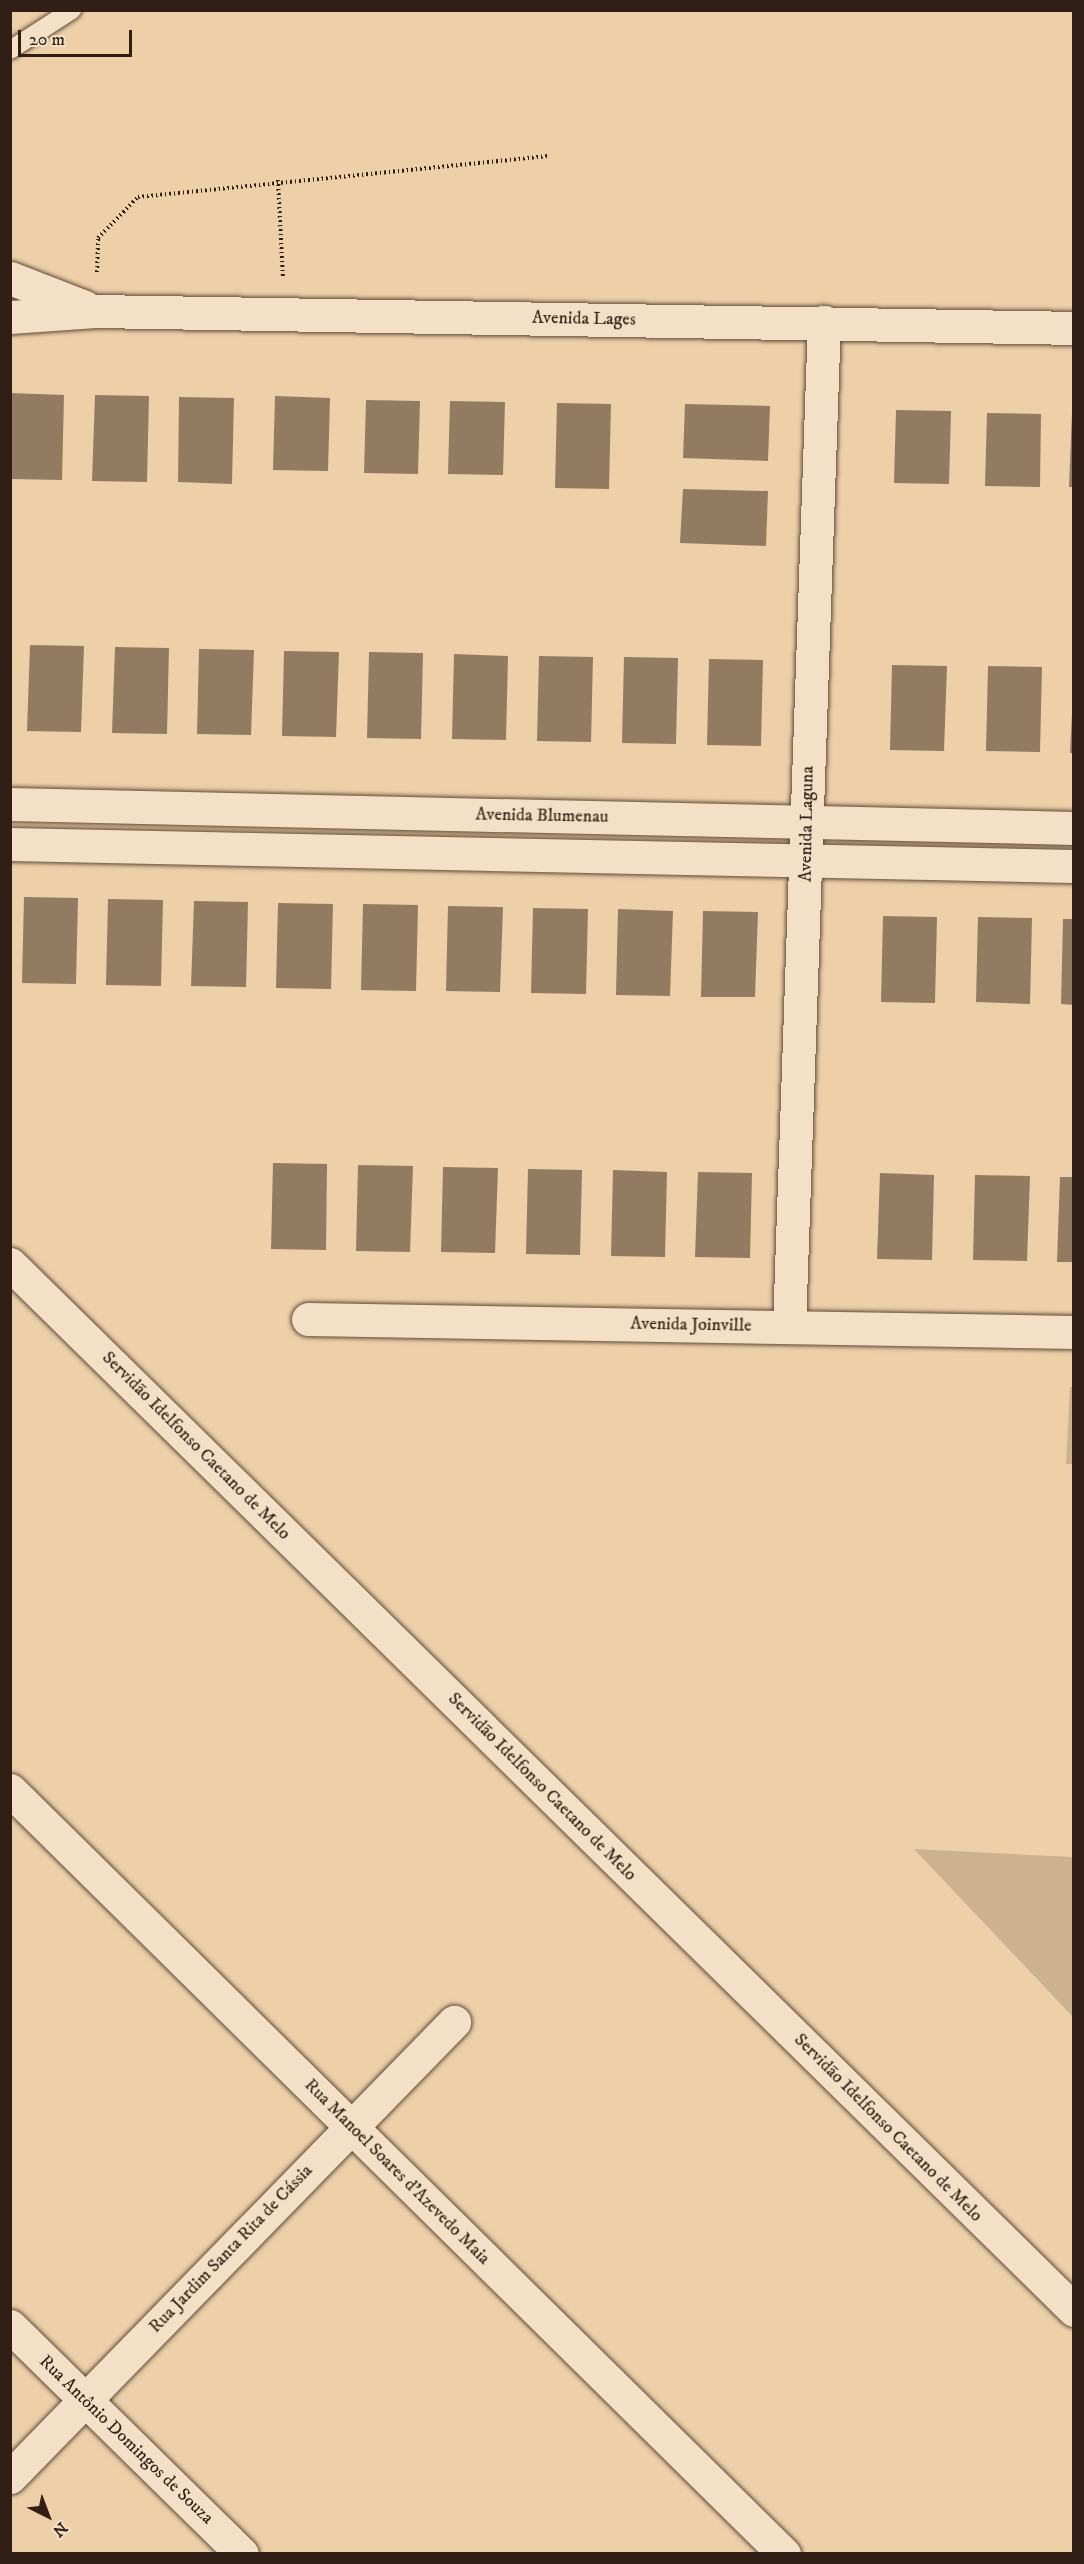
<!DOCTYPE html>
<meta charset="utf-8">
<style>
body{margin:0}
#map{position:relative;width:1084px;height:2564px;overflow:hidden;background:#edd0a8;font-family:"IM FELL DW Pica",serif}
div>[style]{position:absolute}
[style*='--x']{left:calc(var(--x)*1px);top:calc(var(--y)*1px);width:calc(var(--w)*1px);rotate:calc(var(--a)*1deg)}
.green>*{inset:0;background:#cdb28f}
.building>*{inset:0;background:#937b62}
.path>*{height:4px;margin-top:-2px;transform-origin:0;background:repeating-linear-gradient(90deg,#311f16 0 1.5px,transparent 0 4.5px)}
.roads{filter:drop-shadow(0 0 2px #604b3a) drop-shadow(0 0 2px #604b3a)}
.lane>*{height:18px;margin:-9px;padding:0 9px;transform-origin:9px;border-radius:9px;background:#f3e0c6}
.street>*{height:33px;margin:-16.5px;padding:0 16.5px;transform-origin:16.5px;border-radius:16.5px;background:#f3e0c6}
span{translate:-50% -50%;white-space:nowrap;text-align:center;line-height:1.15;-webkit-text-stroke:4.5px #f3e0c6;paint-order:stroke}
.street-label{font-size:18px;color:#311f16}
.frame{position:absolute;inset:0;border:12px solid #311f16;pointer-events:none}
.north{position:absolute;left:18px;top:2486px;width:60px;height:60px;-webkit-text-stroke:4px #f3e0c6;paint-order:stroke;rotate:138deg;font-size:16px;font-weight:700;line-height:24px;text-align:center;color:#311f16}
.north::after{content:'';display:block;margin:auto;width:21px;height:27px;background:#311f16;clip-path:polygon(50% 0,100% 100%,50% 72%,0 100%)}
.scale{position:absolute;left:18px;top:30px;width:114px;height:27px;box-sizing:border-box;border:3px solid #311f16;border-top:0;padding-left:8px;font-size:18px;line-height:21px;white-space:nowrap;color:#311f16;-webkit-text-stroke:4px #f3e0c6;paint-order:stroke}
</style>
<div id="map">
<div class="green">
<i style="clip-path:polygon(1070px 1387px,1074px 1387px,1073px 1464px,1066px 1464px)"></i>
<i style="clip-path:polygon(914px 1849px,1073px 1857px,1073px 2017px)"></i>
</div>
<div class="building">
<i style="clip-path:polygon(10px 393px,64px 395px,62px 480px,10px 479px)"></i>
<i style="clip-path:polygon(95px 395px,149px 396px,147px 482px,92px 481px)"></i>
<i style="clip-path:polygon(275px 396px,330px 398px,328px 471px,273px 470px)"></i>
<i style="clip-path:polygon(179px 397px,234px 398px,232px 484px,178px 482px)"></i>
<i style="clip-path:polygon(366px 400px,420px 401px,418px 474px,364px 473px)"></i>
<i style="clip-path:polygon(450px 401px,505px 402px,503px 475px,448px 474px)"></i>
<i style="clip-path:polygon(557px 403px,611px 404px,609px 489px,555px 488px)"></i>
<i style="clip-path:polygon(685px 404px,770px 406px,768px 461px,683px 458px)"></i>
<i style="clip-path:polygon(896px 410px,951px 411px,949px 484px,894px 483px)"></i>
<i style="clip-path:polygon(1072px 412px,1074px 412px,1074px 487px,1069px 487px)"></i>
<i style="clip-path:polygon(987px 413px,1041px 414px,1040px 487px,985px 486px)"></i>
<i style="clip-path:polygon(683px 489px,768px 491px,766px 546px,680px 543px)"></i>
<i style="clip-path:polygon(30px 645px,84px 646px,81px 732px,27px 731px)"></i>
<i style="clip-path:polygon(115px 647px,169px 648px,167px 734px,112px 733px)"></i>
<i style="clip-path:polygon(199px 649px,254px 650px,251px 735px,197px 734px)"></i>
<i style="clip-path:polygon(284px 651px,339px 652px,336px 737px,282px 736px)"></i>
<i style="clip-path:polygon(369px 652px,423px 653px,421px 739px,367px 738px)"></i>
<i style="clip-path:polygon(454px 654px,508px 656px,506px 740px,452px 739px)"></i>
<i style="clip-path:polygon(539px 656px,593px 657px,591px 742px,537px 741px)"></i>
<i style="clip-path:polygon(624px 657px,678px 658px,676px 744px,622px 743px)"></i>
<i style="clip-path:polygon(709px 659px,763px 660px,761px 746px,707px 745px)"></i>
<i style="clip-path:polygon(892px 665px,947px 666px,944px 751px,890px 750px)"></i>
<i style="clip-path:polygon(988px 666px,1042px 667px,1040px 752px,986px 751px)"></i>
<i style="clip-path:polygon(1072px 714px,1074px 714px,1074px 753px,1070px 753px)"></i>
<i style="clip-path:polygon(24px 897px,78px 898px,76px 984px,22px 983px)"></i>
<i style="clip-path:polygon(108px 899px,163px 900px,161px 986px,106px 985px)"></i>
<i style="clip-path:polygon(194px 901px,248px 902px,246px 987px,191px 986px)"></i>
<i style="clip-path:polygon(278px 903px,333px 904px,331px 989px,276px 988px)"></i>
<i style="clip-path:polygon(363px 904px,418px 905px,416px 991px,361px 990px)"></i>
<i style="clip-path:polygon(448px 906px,503px 907px,500px 992px,446px 991px)"></i>
<i style="clip-path:polygon(533px 908px,588px 909px,586px 994px,531px 993px)"></i>
<i style="clip-path:polygon(618px 909px,673px 911px,670px 996px,616px 995px)"></i>
<i style="clip-path:polygon(703px 911px,758px 912px,755px 997px,701px 997px)"></i>
<i style="clip-path:polygon(883px 916px,937px 917px,935px 1003px,881px 1002px)"></i>
<i style="clip-path:polygon(978px 917px,1032px 918px,1030px 1004px,976px 1002px)"></i>
<i style="clip-path:polygon(1063px 919px,1074px 919px,1074px 1005px,1061px 1004px)"></i>
<i style="clip-path:polygon(273px 1163px,327px 1164px,326px 1250px,271px 1249px)"></i>
<i style="clip-path:polygon(358px 1165px,413px 1166px,410px 1252px,356px 1251px)"></i>
<i style="clip-path:polygon(443px 1167px,498px 1168px,495px 1253px,441px 1252px)"></i>
<i style="clip-path:polygon(528px 1169px,582px 1170px,580px 1255px,526px 1254px)"></i>
<i style="clip-path:polygon(613px 1170px,667px 1172px,665px 1257px,611px 1256px)"></i>
<i style="clip-path:polygon(698px 1172px,752px 1173px,750px 1258px,695px 1257px)"></i>
<i style="clip-path:polygon(880px 1173px,934px 1175px,932px 1260px,877px 1259px)"></i>
<i style="clip-path:polygon(975px 1175px,1030px 1176px,1027px 1261px,973px 1260px)"></i>
<i style="clip-path:polygon(1060px 1177px,1074px 1177px,1074px 1262px,1057px 1262px)"></i>
</div>
<div class="path">
<i style="--x:278;--y:180;--w:98;--a:87.1"></i>
<i style="--x:97;--y:272;--w:34;--a:-88"></i>
<i style="--x:98;--y:238;--w:57;--a:-45.7"></i>
<i style="--x:138;--y:197;--w:412;--a:-5.7"></i>
</div>
<div class="roads">
<div class="lane">
<i style="--x:10;--y:50;--w:74;--a:-32.8"></i>
</div>
<div class="street">
<i style="--x:10;--y:278;--w:80;--a:21.1"></i>
<i style="--x:10;--y:317;--w:85;--a:-4"></i>
<i style="--x:95;--y:311;--w:979;--a:0.99"></i>
<i style="--x:10;--y:804;--w:1064;--a:1.29"></i>
<i style="--x:10;--y:844;--w:1064;--a:1.18"></i>
<i style="--x:10;--y:1264;--w:1492;--a:44.51"></i>
<i style="--x:308;--y:1319;--w:766;--a:0.97"></i>
<i style="--x:789;--y:1327;--w:1006;--a:-88.01"></i>
<i style="--x:10;--y:1790;--w:1088;--a:44.63"></i>
<i style="--x:10;--y:2326;--w:325;--a:44.5"></i>
<i style="--x:10;--y:2477;--w:636;--a:-45.7"></i>
</div>
</div>
<div class="street-label">
<span style="left:584px;top:319px;rotate:1deg">Avenida Lages</span>
<span style="left:542px;top:816px;rotate:1deg">Avenida Blumenau</span>
<span style="left:807px;top:824px;rotate:-89deg">Avenida Laguna</span>
<span style="left:691px;top:1325px;rotate:1deg">Avenida Joinville</span>
<span style="left:196px;top:1446px;rotate:45deg">Servidão Idelfonso Caetano de Melo</span>
<span style="left:542px;top:1787px;rotate:45deg">Servidão Idelfonso Caetano de Melo</span>
<span style="left:888px;top:2128px;rotate:45deg">Servidão Idelfonso Caetano de Melo</span>
<span style="left:397px;top:2172px;rotate:45deg">Rua Manoel Soares d'Azevedo Maia</span>
<span style="left:231px;top:2249px;rotate:-46deg">Rua Jardim Santa Rita de Cássia</span>
<span style="left:126px;top:2440px;rotate:44deg">Rua Antônio Domingos de Souza</span>
</div>
<div class="frame"></div>
<div class="north">N</div>
<div class="scale">20 m</div>
</div>
